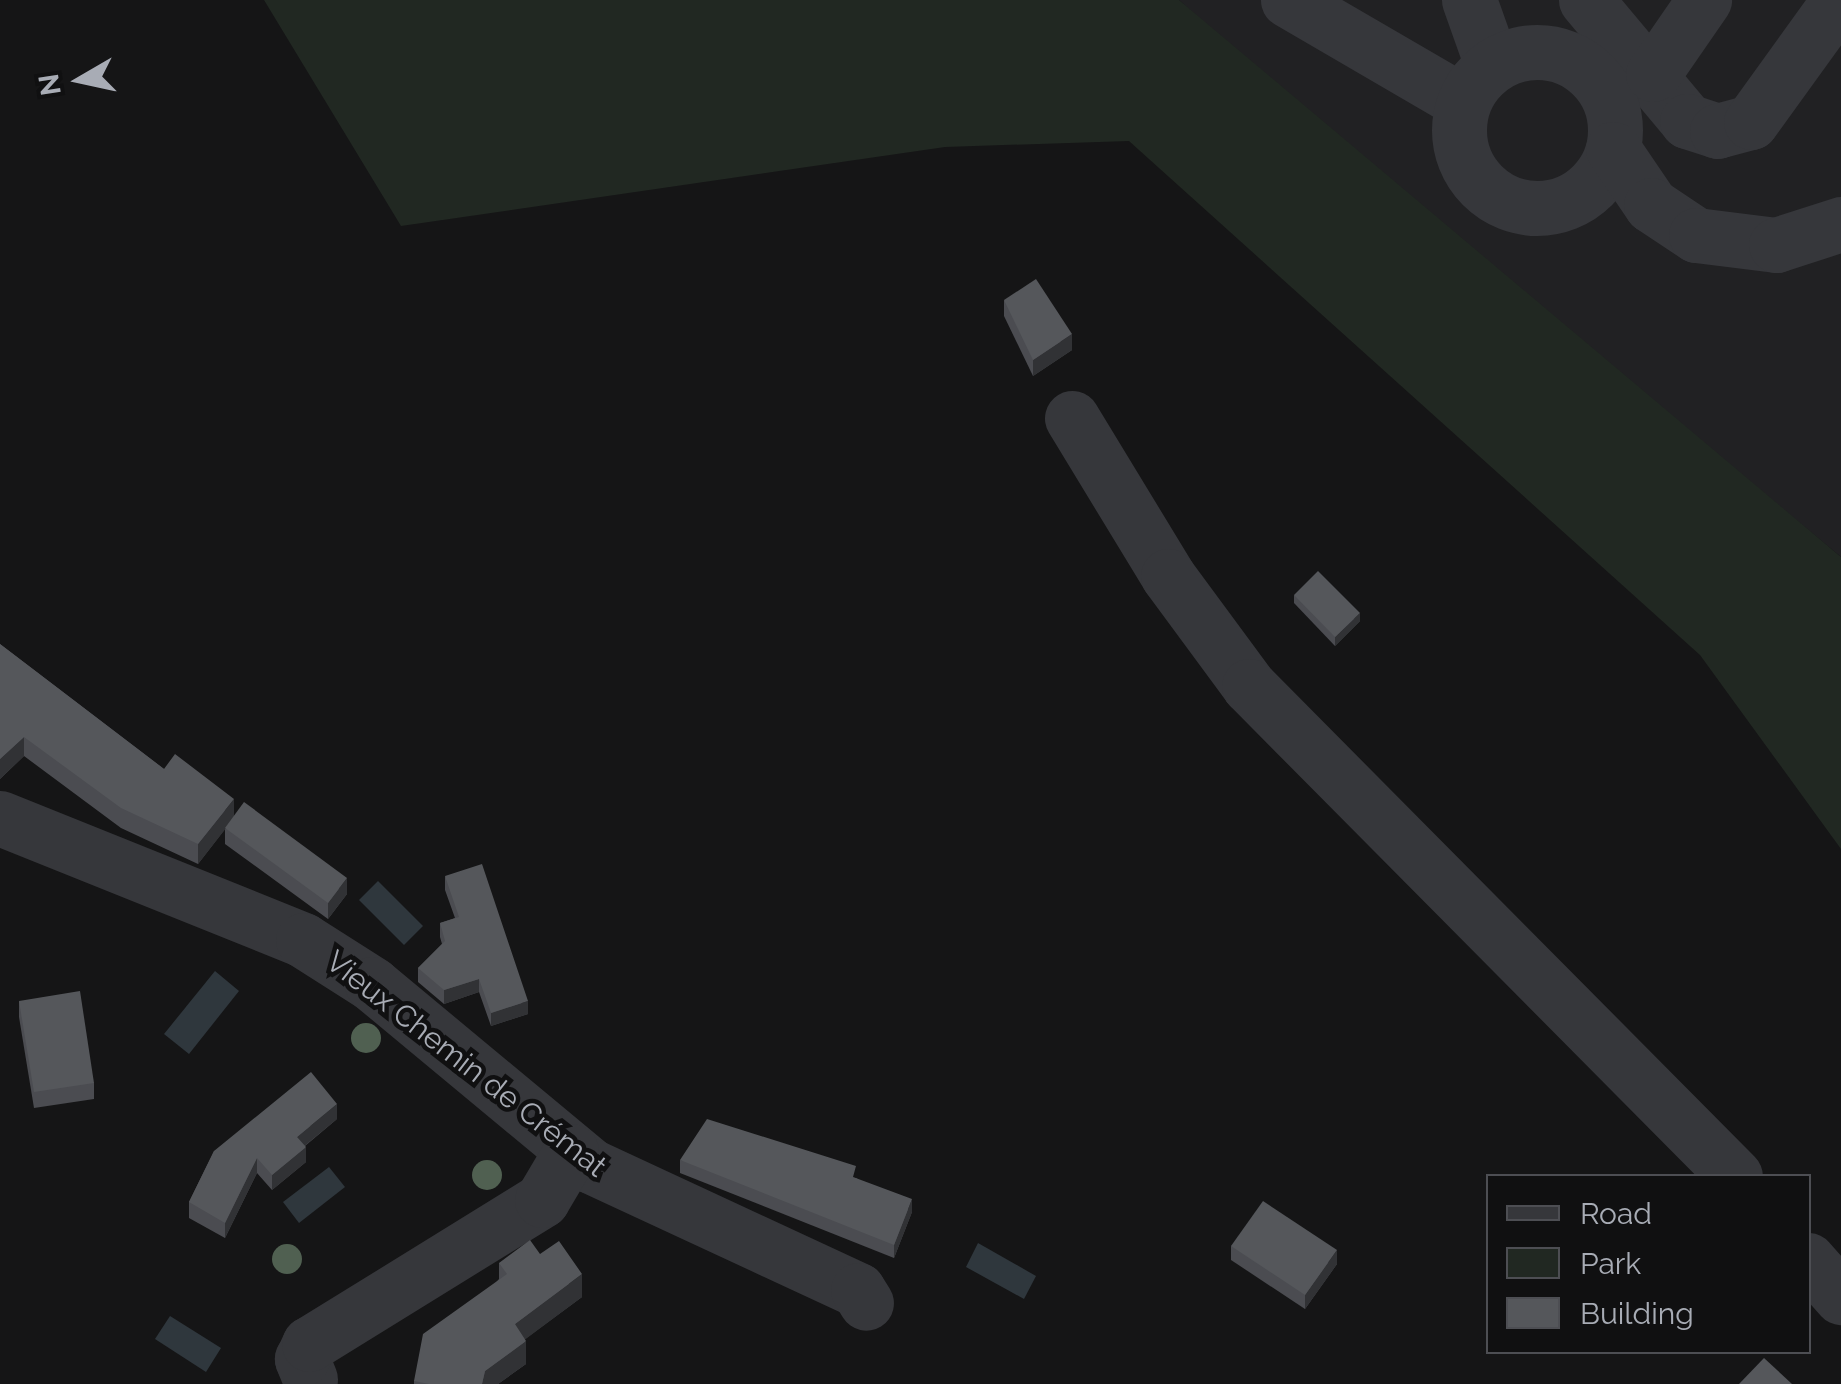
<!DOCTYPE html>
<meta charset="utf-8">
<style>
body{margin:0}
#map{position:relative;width:1841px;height:1384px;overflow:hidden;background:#151516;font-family:Raleway,sans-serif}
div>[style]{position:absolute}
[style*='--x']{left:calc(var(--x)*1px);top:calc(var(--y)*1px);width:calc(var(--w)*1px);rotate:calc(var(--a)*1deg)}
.built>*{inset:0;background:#212123}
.green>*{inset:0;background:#212822}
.water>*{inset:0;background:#2f373d}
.minor>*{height:55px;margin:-27.5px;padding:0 27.5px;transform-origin:27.5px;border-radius:27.5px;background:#36373b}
.minor>.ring{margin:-27.5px;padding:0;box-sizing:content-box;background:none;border:55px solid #36373b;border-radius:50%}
.trees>*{width:30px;height:30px;margin:-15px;border-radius:50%;background:#506051}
.wall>*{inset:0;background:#4b4c51}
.shaded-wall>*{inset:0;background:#313235}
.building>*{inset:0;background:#55575b}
span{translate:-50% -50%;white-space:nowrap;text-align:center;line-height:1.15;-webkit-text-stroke:9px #101011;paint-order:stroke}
.street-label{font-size:30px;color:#a8acb5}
.legend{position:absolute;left:1486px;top:1174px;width:325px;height:180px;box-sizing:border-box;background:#101011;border:2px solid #4d4e53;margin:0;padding:12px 18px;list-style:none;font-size:30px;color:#a8acb5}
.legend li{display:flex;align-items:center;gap:20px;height:50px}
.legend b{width:50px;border:2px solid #4d4e53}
.north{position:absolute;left:30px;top:30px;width:100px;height:100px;-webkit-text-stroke:8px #101011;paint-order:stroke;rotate:261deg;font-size:28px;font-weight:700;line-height:40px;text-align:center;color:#a8acb5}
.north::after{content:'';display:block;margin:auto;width:35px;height:45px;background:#a8acb5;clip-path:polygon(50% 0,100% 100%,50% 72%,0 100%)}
</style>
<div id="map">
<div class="built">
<i style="clip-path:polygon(1179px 0,1841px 0,1841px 557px,1312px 120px)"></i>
</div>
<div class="green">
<i style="clip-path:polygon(264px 0,1179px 0,1841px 557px,1841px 849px,1700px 655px,1129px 141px,945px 147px,401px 226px)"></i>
</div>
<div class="water">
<i style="clip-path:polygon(378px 881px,423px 926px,404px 945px,359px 900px)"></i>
<i style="clip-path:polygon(215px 971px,239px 991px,189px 1054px,164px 1034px)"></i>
<i style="clip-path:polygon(329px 1167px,345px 1187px,299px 1223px,283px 1202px)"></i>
<i style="clip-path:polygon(978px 1243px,1036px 1276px,1024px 1299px,966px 1267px)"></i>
<i style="clip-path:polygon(170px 1316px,221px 1348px,206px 1372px,155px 1339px)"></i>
</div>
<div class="minor">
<i style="--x:1288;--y:0;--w:203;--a:30.2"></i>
<i style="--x:1469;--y:0;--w:69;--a:70.5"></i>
<i style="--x:1586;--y:0;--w:158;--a:50.1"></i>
<i style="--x:1687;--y:121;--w:32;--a:18"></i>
<i style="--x:1717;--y:131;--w:35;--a:-15"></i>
<i style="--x:1751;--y:122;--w:150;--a:-54.2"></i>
<i class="ring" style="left:1459px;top:52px;width:101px;height:101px"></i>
<i style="--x:1653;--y:74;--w:90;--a:-55.4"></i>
<i style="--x:1613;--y:149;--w:68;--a:55.8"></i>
<i style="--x:1651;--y:205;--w:54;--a:33.7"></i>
<i style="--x:1696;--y:235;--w:81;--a:7.1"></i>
<i style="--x:1776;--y:245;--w:68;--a:-17.9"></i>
<i style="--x:1072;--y:418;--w:185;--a:58.7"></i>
<i style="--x:1168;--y:576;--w:137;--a:53.6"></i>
<i style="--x:1249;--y:686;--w:690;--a:45.23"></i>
<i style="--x:0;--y:818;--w:327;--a:21.9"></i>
<i style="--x:303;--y:940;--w:82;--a:32.5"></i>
<i style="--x:372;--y:984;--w:285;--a:39.7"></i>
<i style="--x:591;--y:1166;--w:294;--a:24.9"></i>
<i style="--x:858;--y:1290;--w:15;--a:58"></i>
<i style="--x:1808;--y:1260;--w:50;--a:48.3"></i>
<i style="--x:310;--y:1379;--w:22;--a:-112"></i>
<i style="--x:302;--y:1359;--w:17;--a:-65"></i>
<i style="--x:309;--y:1344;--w:274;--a:-31.7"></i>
<i style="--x:542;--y:1200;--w:57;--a:-59.4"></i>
</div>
<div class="trees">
<i style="left:366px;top:1038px"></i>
<i style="left:487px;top:1175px"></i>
<i style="left:287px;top:1259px"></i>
</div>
<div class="wall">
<i style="clip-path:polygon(1004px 300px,1072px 350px,1033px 376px,1004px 316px)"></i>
<i style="clip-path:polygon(1294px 595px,1360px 621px,1335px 646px,1294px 603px)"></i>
<i style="clip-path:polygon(0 644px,164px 769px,347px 894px,328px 919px,225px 844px,225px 829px,198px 864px,121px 828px,24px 756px,0 779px)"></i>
<i style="clip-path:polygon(445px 876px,528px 1014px,491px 1026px,479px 992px,444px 1004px,418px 982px,418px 968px,442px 944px,440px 937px,440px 923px,455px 918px,445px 890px)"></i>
<i style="clip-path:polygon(19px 1001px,94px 1083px,94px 1099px,34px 1108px,19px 1017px)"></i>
<i style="clip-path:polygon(337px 1119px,305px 1146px,306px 1162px,272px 1190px,257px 1173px,225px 1238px,189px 1218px,189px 1202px,214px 1151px)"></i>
<i style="clip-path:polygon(680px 1160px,856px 1178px,912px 1212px,894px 1258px,680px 1173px)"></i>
<i style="clip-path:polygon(1231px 1246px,1337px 1264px,1305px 1309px,1231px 1260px)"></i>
<i style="clip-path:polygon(540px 1254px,582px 1297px,525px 1339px,526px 1364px,498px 1384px,414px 1384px,414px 1381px,499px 1279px,499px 1263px)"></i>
</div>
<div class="shaded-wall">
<i style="clip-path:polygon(1072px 334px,1072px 350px,1033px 376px,1033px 360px)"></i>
<i style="clip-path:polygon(1360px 613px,1360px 621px,1335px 646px,1335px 637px)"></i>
<i style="clip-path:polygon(24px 737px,24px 756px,0 779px,0 759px)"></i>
<i style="clip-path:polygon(234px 799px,234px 818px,198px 864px,198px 844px)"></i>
<i style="clip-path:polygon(347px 878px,347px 894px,328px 919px,328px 903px)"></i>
<i style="clip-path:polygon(479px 979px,479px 992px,444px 1004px,444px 990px)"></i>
<i style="clip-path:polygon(528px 1001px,528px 1014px,491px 1026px,491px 1013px)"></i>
<i style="clip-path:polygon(337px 1104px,337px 1119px,297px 1152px,297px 1137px)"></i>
<i style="clip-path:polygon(306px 1147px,306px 1162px,272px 1190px,272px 1175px)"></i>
<i style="clip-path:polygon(257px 1158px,257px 1173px,225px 1238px,225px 1223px)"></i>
<i style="clip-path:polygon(912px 1199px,912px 1212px,894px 1258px,894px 1245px)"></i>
<i style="clip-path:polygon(1337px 1250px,1337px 1264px,1305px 1309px,1305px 1295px)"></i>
<i style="clip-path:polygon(582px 1274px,582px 1297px,515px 1347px,515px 1324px)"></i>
<i style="clip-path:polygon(526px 1341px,526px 1364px,498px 1384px,482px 1384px,485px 1371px)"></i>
</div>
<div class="building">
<i style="clip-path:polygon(1036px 279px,1072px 334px,1033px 360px,1004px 300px)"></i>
<i style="clip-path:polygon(1318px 571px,1360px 613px,1335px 637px,1294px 595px)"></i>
<i style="clip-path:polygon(0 644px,164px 769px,175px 754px,234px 799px,198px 844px,121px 808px,24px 737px,0 759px)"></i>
<i style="clip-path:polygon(244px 802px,347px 878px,328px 903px,225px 828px)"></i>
<i style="clip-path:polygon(482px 864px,528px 1001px,491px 1013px,479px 979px,444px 990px,418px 968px,445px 941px,440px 923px,459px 917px,445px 876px)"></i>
<i style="clip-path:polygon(80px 991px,94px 1083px,34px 1092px,19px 1001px)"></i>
<i style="clip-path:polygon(311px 1072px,337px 1104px,297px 1137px,306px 1147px,272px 1175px,257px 1158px,225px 1223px,189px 1202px,214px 1151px)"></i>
<i style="clip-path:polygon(707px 1119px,856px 1166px,853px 1177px,912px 1199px,894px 1245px,680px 1160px)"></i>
<i style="clip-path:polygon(1263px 1201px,1337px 1250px,1305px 1295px,1231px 1246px)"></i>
<i style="clip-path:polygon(530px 1240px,540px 1254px,559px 1241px,582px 1274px,515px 1324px,526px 1341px,485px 1371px,482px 1384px,429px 1384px,414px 1381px,423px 1334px,507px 1274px,499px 1263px)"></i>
<i style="clip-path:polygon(1764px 1358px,1792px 1384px,1739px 1384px)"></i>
</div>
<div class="street-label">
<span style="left:466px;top:1064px;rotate:38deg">Vieux Chemin de Crémat</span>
</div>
<ul class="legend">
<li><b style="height:12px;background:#36373b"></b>Road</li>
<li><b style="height:28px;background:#212822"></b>Park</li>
<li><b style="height:28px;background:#55575b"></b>Building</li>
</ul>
<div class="north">N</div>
</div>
